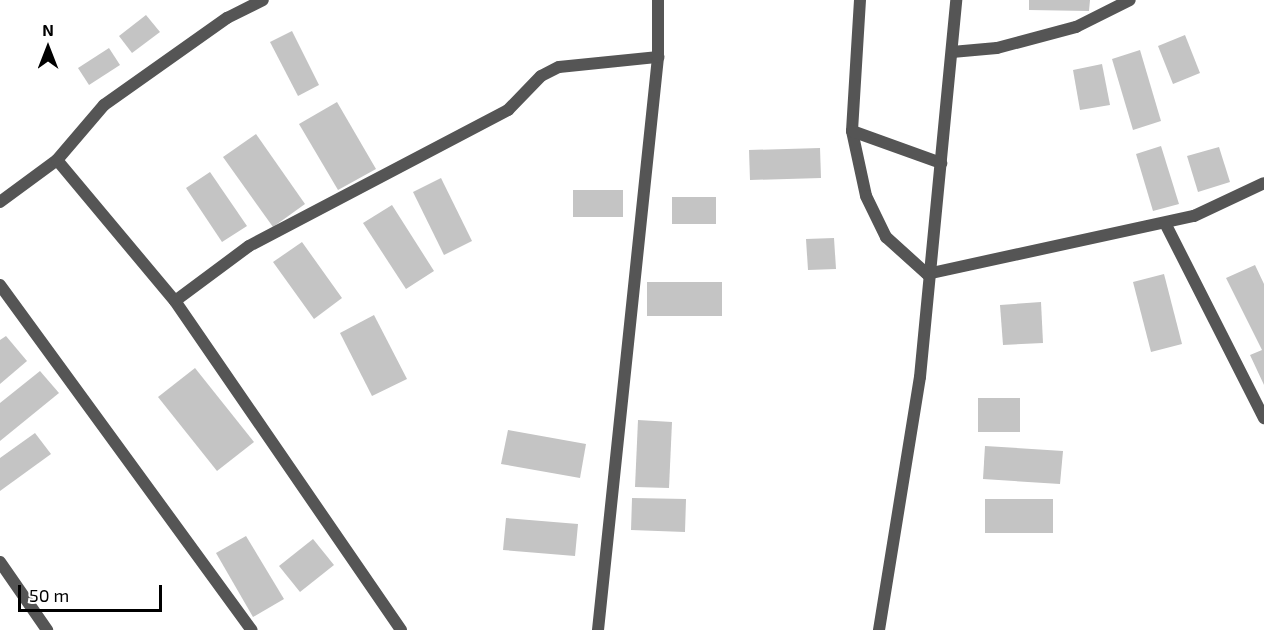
<!DOCTYPE html>
<style>
body{margin:0}
#map{position:relative;width:1264px;height:630px;overflow:hidden;background:#fff;font-family:"Exo 2",sans-serif}
div>[style]{position:absolute}
[style*='--x']{left:calc(var(--x)*1px);top:calc(var(--y)*1px);width:calc(var(--w)*1px);rotate:calc(var(--a)*1deg)}
.building>*{inset:0;background:#c4c4c4}
.street>*{height:12px;margin:-6px;padding:0 6px;transform-origin:6px;border-radius:6px;background:#555}
span{translate:-50% -50%;white-space:nowrap;text-align:center;line-height:1.15;-webkit-text-stroke:5px #fff;paint-order:stroke}
.north{position:absolute;left:18px;top:18px;width:60px;height:60px;-webkit-text-stroke:4px #fff;paint-order:stroke;rotate:0deg;font-size:16px;font-weight:700;line-height:24px;text-align:center;color:#000}
.north::after{content:'';display:block;margin:auto;width:21px;height:27px;background:#000;clip-path:polygon(50% 0,100% 100%,50% 72%,0 100%)}
.scale{position:absolute;left:18px;top:585px;width:144px;height:27px;box-sizing:border-box;border:3px solid #000;border-top:0;padding-left:8px;font-size:18px;line-height:21px;white-space:nowrap;color:#000;-webkit-text-stroke:4px #fff;paint-order:stroke}
</style>
<div id="map">
<div class="building">
<i style="clip-path:polygon(1029px 0,1090px 0,1089px 11px,1029px 10px)"></i>
<i style="clip-path:polygon(146px 15px,160px 32px,132px 53px,119px 36px)"></i>
<i style="clip-path:polygon(292px 31px,319px 85px,298px 96px,270px 42px)"></i>
<i style="clip-path:polygon(1185px 35px,1200px 73px,1173px 84px,1158px 46px)"></i>
<i style="clip-path:polygon(109px 48px,120px 65px,89px 85px,78px 68px)"></i>
<i style="clip-path:polygon(1140px 50px,1161px 121px,1133px 130px,1112px 59px)"></i>
<i style="clip-path:polygon(1102px 64px,1110px 105px,1080px 110px,1073px 70px)"></i>
<i style="clip-path:polygon(337px 102px,376px 169px,338px 190px,299px 124px)"></i>
<i style="clip-path:polygon(256px 134px,305px 204px,273px 227px,223px 157px)"></i>
<i style="clip-path:polygon(1161px 146px,1179px 204px,1153px 211px,1136px 154px)"></i>
<i style="clip-path:polygon(1219px 147px,1230px 182px,1198px 192px,1187px 156px)"></i>
<i style="clip-path:polygon(820px 148px,821px 178px,750px 180px,749px 150px)"></i>
<i style="clip-path:polygon(210px 172px,247px 226px,222px 242px,186px 188px)"></i>
<i style="clip-path:polygon(441px 178px,472px 241px,444px 255px,413px 192px)"></i>
<i style="clip-path:polygon(573px 190px,623px 190px,623px 217px,573px 217px)"></i>
<i style="clip-path:polygon(672px 197px,716px 197px,716px 224px,672px 224px)"></i>
<i style="clip-path:polygon(392px 205px,434px 271px,406px 289px,363px 223px)"></i>
<i style="clip-path:polygon(834px 238px,836px 269px,808px 270px,806px 239px)"></i>
<i style="clip-path:polygon(302px 242px,342px 298px,314px 319px,273px 262px)"></i>
<i style="clip-path:polygon(1255px 265px,1264px 284px,1264px 385px,1250px 355px,1262px 350px,1226px 278px)"></i>
<i style="clip-path:polygon(1164px 274px,1182px 344px,1151px 352px,1133px 282px)"></i>
<i style="clip-path:polygon(647px 282px,722px 282px,722px 316px,647px 316px)"></i>
<i style="clip-path:polygon(1041px 302px,1043px 343px,1003px 345px,1000px 305px)"></i>
<i style="clip-path:polygon(374px 315px,407px 379px,372px 396px,340px 333px)"></i>
<i style="clip-path:polygon(6px 336px,27px 361px,0 384px,0 340px)"></i>
<i style="clip-path:polygon(195px 368px,254px 442px,217px 471px,158px 397px)"></i>
<i style="clip-path:polygon(40px 371px,59px 393px,0 441px,0 403px)"></i>
<i style="clip-path:polygon(978px 398px,1020px 398px,1020px 432px,978px 432px)"></i>
<i style="clip-path:polygon(638px 420px,672px 422px,669px 488px,635px 487px)"></i>
<i style="clip-path:polygon(508px 430px,586px 444px,580px 478px,501px 464px)"></i>
<i style="clip-path:polygon(35px 433px,51px 454px,0 491px,0 458px)"></i>
<i style="clip-path:polygon(985px 446px,1063px 451px,1060px 484px,983px 479px)"></i>
<i style="clip-path:polygon(632px 498px,686px 499px,685px 532px,631px 530px)"></i>
<i style="clip-path:polygon(985px 499px,1053px 499px,1053px 533px,985px 533px)"></i>
<i style="clip-path:polygon(506px 518px,578px 524px,575px 556px,503px 550px)"></i>
<i style="clip-path:polygon(246px 536px,284px 599px,253px 617px,216px 553px)"></i>
<i style="clip-path:polygon(313px 539px,334px 565px,300px 592px,279px 566px)"></i>
</div>
<div class="street">
<i style="--x:860;--y:0;--w:131;--a:93.5"></i>
<i style="--x:852;--y:131;--w:66;--a:77.8"></i>
<i style="--x:866;--y:196;--w:46;--a:64"></i>
<i style="--x:886;--y:237;--w:55;--a:42.1"></i>
<i style="--x:927;--y:274;--w:273;--a:-12.3"></i>
<i style="--x:1194;--y:216;--w:77;--a:-25.2"></i>
<i style="--x:952;--y:52;--w:45;--a:-5.1"></i>
<i style="--x:997;--y:48;--w:82;--a:-14.9"></i>
<i style="--x:1076;--y:27;--w:60;--a:-26.6"></i>
<i style="--x:852;--y:131;--w:95;--a:19.8"></i>
<i style="--x:57;--y:160;--w:184;--a:50.1"></i>
<i style="--x:175;--y:301;--w:399;--a:55.5"></i>
<i style="--x:0;--y:202;--w:71;--a:-36.4"></i>
<i style="--x:57;--y:160;--w:72;--a:-49.5"></i>
<i style="--x:104;--y:105;--w:151;--a:-35.3"></i>
<i style="--x:227;--y:18;--w:40;--a:-26.6"></i>
<i style="--x:1165;--y:223;--w:219;--a:63.1"></i>
<i style="--x:0;--y:285;--w:427;--a:53.9"></i>
<i style="--x:175;--y:301;--w:92;--a:-36.6"></i>
<i style="--x:249;--y:246;--w:293;--a:-27.7"></i>
<i style="--x:508;--y:110;--w:47;--a:-45.9"></i>
<i style="--x:541;--y:76;--w:20;--a:-27"></i>
<i style="--x:559;--y:67;--w:100;--a:-5.8"></i>
<i style="--x:0;--y:562;--w:83;--a:55.3"></i>
<i style="--x:598;--y:630;--w:576;--a:-84.02"></i>
<i style="--x:658;--y:57;--w:57;--a:-90"></i>
<i style="--x:879;--y:630;--w:256;--a:-80.8"></i>
<i style="--x:920;--y:377;--w:379;--a:-84.5"></i>
</div>
<div class="north">N</div>
<div class="scale">50 m</div>
</div>
